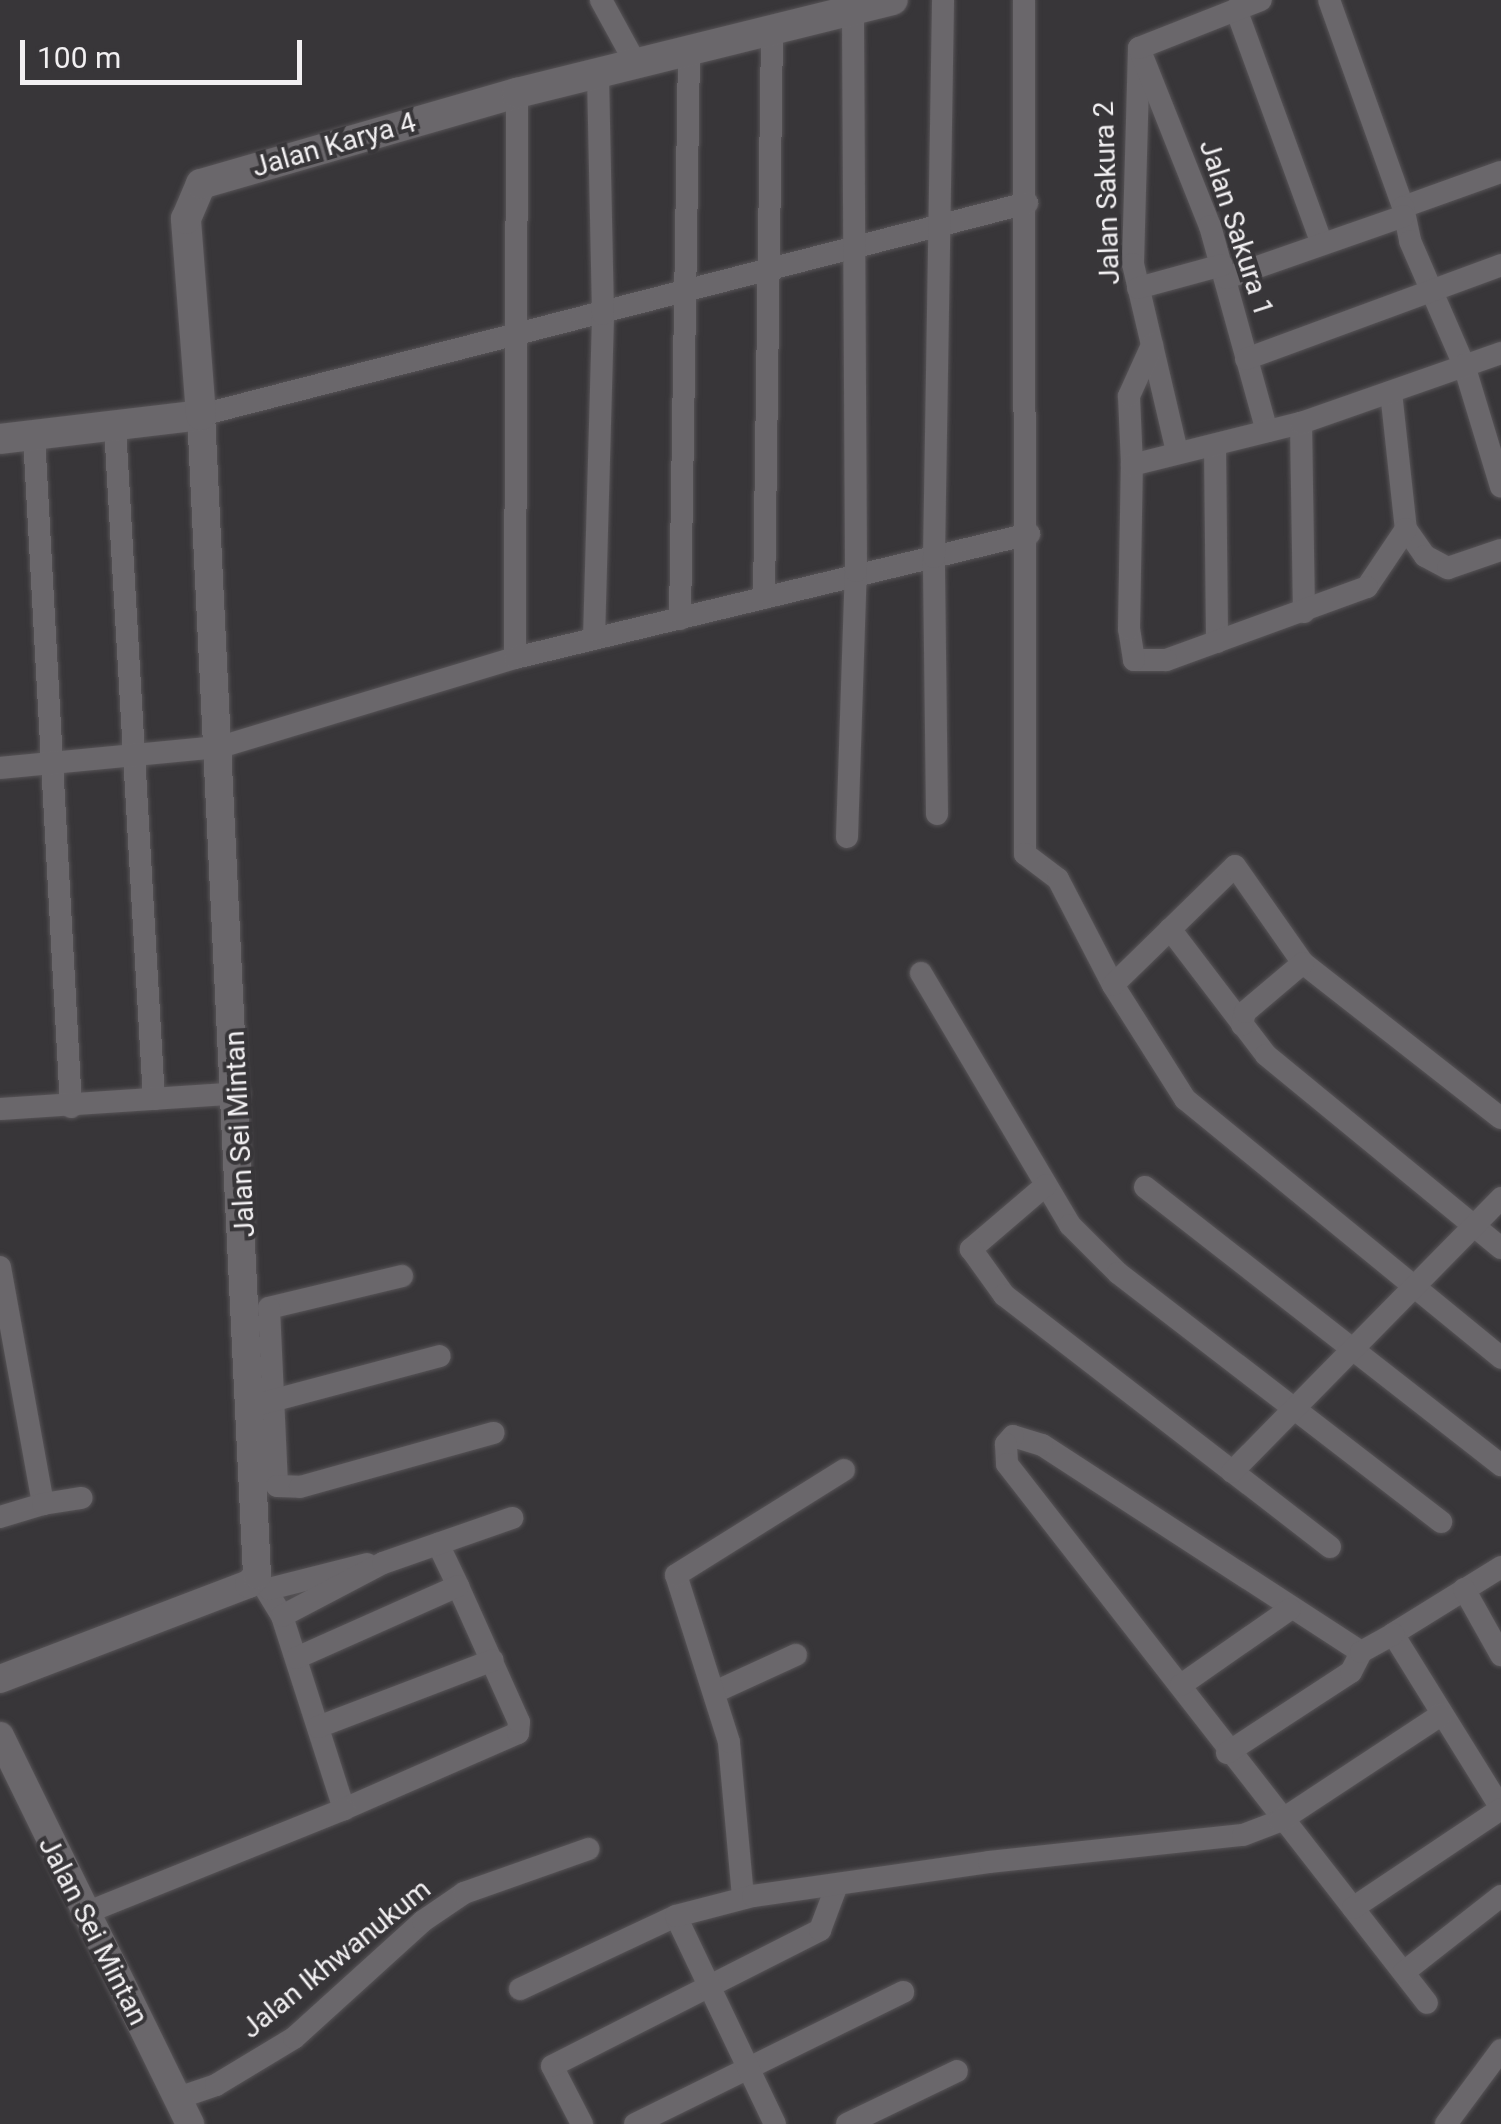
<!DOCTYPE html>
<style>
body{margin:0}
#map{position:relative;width:1501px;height:2124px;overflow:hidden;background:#383639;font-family:Roboto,sans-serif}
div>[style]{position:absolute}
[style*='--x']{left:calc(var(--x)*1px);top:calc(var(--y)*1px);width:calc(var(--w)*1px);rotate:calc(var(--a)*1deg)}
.roads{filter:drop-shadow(0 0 2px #575457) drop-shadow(0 0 2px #575457)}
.minor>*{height:22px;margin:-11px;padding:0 11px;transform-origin:11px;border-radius:11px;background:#6a676b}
.tertiary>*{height:28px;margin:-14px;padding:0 14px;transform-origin:14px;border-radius:14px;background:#6a676b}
.secondary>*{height:30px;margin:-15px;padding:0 15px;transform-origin:15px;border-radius:15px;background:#6a676b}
span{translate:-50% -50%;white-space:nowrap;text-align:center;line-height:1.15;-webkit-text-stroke:8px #383639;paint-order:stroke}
.street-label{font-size:28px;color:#f2f0f2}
.scale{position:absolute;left:20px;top:40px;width:282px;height:45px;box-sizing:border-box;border:5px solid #f2f0f2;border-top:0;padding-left:12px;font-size:30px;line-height:35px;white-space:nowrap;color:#f2f0f2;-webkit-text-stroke:8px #383639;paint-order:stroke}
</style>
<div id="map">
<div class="roads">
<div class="minor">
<i style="--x:601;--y:0;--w:73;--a:61.3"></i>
<i style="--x:1024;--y:0;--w:854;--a:89.93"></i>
<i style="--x:1025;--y:854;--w:41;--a:37.1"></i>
<i style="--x:1058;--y:879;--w:119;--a:62.6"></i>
<i style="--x:1113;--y:985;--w:135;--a:57.7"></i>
<i style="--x:1185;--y:1099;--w:409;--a:39.3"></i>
<i style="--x:1329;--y:0;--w:220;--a:70.3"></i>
<i style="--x:1403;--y:207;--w:104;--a:-19.7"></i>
<i style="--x:1236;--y:9;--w:250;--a:69.9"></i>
<i style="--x:1139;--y:48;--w:216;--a:91.6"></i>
<i style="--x:1133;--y:264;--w:193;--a:76.8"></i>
<i style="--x:1139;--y:48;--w:192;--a:68.3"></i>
<i style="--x:1210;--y:226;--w:213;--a:74.5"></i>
<i style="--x:1139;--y:48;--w:131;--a:-21.5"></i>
<i style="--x:1403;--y:207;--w:35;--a:78"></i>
<i style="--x:1410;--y:241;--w:135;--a:66.5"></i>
<i style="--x:1464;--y:365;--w:127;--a:73.1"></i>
<i style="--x:1226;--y:278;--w:188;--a:-19.2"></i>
<i style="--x:1138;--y:288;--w:87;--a:-15.3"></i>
<i style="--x:1246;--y:359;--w:272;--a:-20.2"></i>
<i style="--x:1391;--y:392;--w:138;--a:83.8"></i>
<i style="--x:1406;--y:529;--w:33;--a:55"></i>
<i style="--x:1425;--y:556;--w:26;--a:28"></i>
<i style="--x:1448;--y:568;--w:56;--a:-18.8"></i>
<i style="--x:201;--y:415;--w:853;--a:-14.39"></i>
<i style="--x:1301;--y:423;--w:189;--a:89.1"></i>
<i style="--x:115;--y:427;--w:673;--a:86.68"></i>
<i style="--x:34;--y:436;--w:672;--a:86.84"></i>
<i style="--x:1215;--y:445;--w:197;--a:89.4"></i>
<i style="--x:1132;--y:465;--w:69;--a:-92.5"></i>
<i style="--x:1129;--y:396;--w:56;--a:-65.7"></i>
<i style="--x:1406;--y:529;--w:70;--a:123.9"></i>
<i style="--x:1367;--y:587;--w:214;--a:160"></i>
<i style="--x:1166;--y:660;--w:32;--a:180"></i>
<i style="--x:1134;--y:660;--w:31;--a:-99"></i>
<i style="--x:1129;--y:629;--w:164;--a:-89"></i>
<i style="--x:1132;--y:465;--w:174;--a:-14"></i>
<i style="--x:1301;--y:423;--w:212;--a:-19.3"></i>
<i style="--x:764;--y:598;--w:566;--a:-89.19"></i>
<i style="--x:680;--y:619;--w:568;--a:-89.09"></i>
<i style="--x:594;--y:639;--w:325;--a:-88.4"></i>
<i style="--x:603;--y:314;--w:239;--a:-91.2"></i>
<i style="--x:515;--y:658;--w:565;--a:-89.8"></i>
<i style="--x:0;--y:768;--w:221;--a:-5.5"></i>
<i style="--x:220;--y:747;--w:308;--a:-16.8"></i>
<i style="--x:515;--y:658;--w:529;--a:-13.56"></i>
<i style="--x:937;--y:814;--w:257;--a:-90.7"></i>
<i style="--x:934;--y:557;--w:557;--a:-89.07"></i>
<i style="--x:847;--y:837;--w:266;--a:-88.1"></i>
<i style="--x:856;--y:571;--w:562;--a:-90.31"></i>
<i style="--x:1170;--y:929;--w:158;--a:52.7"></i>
<i style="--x:1266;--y:1055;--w:304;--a:39.4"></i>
<i style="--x:921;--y:973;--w:293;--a:59.4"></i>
<i style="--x:1070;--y:1225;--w:68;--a:45"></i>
<i style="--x:1118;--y:1273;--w:408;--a:37.6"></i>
<i style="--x:1113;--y:985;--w:170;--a:-44.3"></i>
<i style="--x:1235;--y:866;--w:118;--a:55"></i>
<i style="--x:1303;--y:963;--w:251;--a:38.1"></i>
<i style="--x:1242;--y:1025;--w:13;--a:-77"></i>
<i style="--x:1245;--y:1012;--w:76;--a:-40.2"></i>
<i style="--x:0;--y:1109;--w:239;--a:-3.8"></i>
<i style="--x:1046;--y:1185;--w:99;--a:139.5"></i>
<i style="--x:971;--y:1249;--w:57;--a:54.3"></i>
<i style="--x:1004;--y:1295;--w:412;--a:37.7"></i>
<i style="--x:1145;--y:1187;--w:452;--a:38"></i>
<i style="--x:0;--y:1267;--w:241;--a:79.7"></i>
<i style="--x:43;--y:1504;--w:45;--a:163.2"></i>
<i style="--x:402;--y:1276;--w:137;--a:166.5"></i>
<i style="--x:269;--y:1308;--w:178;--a:87.4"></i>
<i style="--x:277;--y:1486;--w:23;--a:2"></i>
<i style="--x:300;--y:1487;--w:201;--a:-15.6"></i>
<i style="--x:256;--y:1405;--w:190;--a:-14.9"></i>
<i style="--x:1232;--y:1472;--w:384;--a:-45.5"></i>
<i style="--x:43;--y:1504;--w:39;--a:-9"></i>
<i style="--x:438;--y:1544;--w:47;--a:64.5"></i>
<i style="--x:1501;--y:1567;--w:127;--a:148.2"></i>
<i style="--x:1393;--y:1634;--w:205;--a:58.2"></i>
<i style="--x:257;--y:1575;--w:48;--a:58.6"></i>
<i style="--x:282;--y:1616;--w:203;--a:72.2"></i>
<i style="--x:344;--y:1809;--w:190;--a:-23.6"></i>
<i style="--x:518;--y:1733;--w:11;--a:-85"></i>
<i style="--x:519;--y:1722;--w:149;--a:-114.2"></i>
<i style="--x:458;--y:1586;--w:177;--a:156"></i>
<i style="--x:269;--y:1589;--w:101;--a:-14.3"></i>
<i style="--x:1464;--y:1589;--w:76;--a:60.7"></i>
<i style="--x:282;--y:1616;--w:114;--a:-27.7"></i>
<i style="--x:383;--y:1563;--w:137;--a:-19.2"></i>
<i style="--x:1361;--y:1652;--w:380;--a:-147"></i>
<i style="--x:1042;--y:1445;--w:30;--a:-163"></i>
<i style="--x:1013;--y:1436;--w:11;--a:131"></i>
<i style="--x:1006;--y:1444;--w:20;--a:87"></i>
<i style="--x:1007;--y:1464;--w:683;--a:52.07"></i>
<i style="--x:1181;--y:1685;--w:133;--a:-34.9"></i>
<i style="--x:715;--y:1692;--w:89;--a:-24.6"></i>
<i style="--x:318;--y:1727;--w:187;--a:-20.9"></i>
<i style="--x:1227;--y:1753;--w:148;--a:-33.2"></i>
<i style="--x:1351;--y:1672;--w:22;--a:-63"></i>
<i style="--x:1361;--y:1652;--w:37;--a:-29"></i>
<i style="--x:743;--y:1897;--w:156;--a:-95.2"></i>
<i style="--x:729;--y:1742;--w:175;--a:-107.6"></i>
<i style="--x:676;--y:1575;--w:198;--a:-32"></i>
<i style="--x:1353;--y:1908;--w:178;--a:-33.8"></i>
<i style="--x:83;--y:1914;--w:281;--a:-21.9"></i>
<i style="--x:1404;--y:1972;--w:123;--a:-38.1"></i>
<i style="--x:520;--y:1989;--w:172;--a:-25.1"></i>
<i style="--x:178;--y:2098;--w:40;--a:-18.9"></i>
<i style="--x:216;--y:2085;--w:91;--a:-31.1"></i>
<i style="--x:294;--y:2038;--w:174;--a:-42.2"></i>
<i style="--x:423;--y:1921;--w:50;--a:-34.3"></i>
<i style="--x:464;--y:1893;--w:132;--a:-19.5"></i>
<i style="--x:582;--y:2124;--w:65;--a:-117.3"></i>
<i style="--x:552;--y:2066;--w:301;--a:-26.9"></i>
<i style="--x:820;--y:1930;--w:48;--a:-69.3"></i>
<i style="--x:635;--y:2124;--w:299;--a:-26.2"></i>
<i style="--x:775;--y:2124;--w:230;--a:-115.5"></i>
<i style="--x:676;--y:1916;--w:80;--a:-14.6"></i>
<i style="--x:753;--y:1896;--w:238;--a:-8.2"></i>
<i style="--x:989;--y:1862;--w:255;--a:-6.1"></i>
<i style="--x:1243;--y:1835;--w:40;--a:-21"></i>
<i style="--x:1280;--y:1821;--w:193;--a:-33.4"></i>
<i style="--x:847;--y:2124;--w:122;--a:-25.7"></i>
<i style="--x:1446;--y:2124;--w:92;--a:-53.4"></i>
</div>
<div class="tertiary">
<i style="--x:0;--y:1679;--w:267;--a:-20.9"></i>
<i style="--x:249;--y:1584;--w:12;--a:-48"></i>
<i style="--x:257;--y:1575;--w:1161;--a:-92.76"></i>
<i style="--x:0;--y:1736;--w:432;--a:63.9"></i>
</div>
<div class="secondary">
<i style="--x:0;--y:439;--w:202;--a:-6.8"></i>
<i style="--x:201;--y:415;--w:197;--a:-94.4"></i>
<i style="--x:186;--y:219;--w:38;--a:-67"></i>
<i style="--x:201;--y:184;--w:329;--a:-16.1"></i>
<i style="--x:517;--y:93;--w:387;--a:-13.9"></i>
</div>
</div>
<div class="street-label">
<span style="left:334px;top:145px;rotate:-16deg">Jalan Karya 4</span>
<span style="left:1107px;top:193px;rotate:-92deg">Jalan Sakura 2</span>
<span style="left:1236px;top:228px;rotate:72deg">Jalan Sakura 1</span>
<span style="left:240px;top:1134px;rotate:-93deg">Jalan Sei Mintan</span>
<span style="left:93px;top:1931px;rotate:63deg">Jalan Sei Mintan</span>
<span style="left:336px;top:1959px;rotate:-39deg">Jalan Ikhwanukum</span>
</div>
<div class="scale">100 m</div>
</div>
